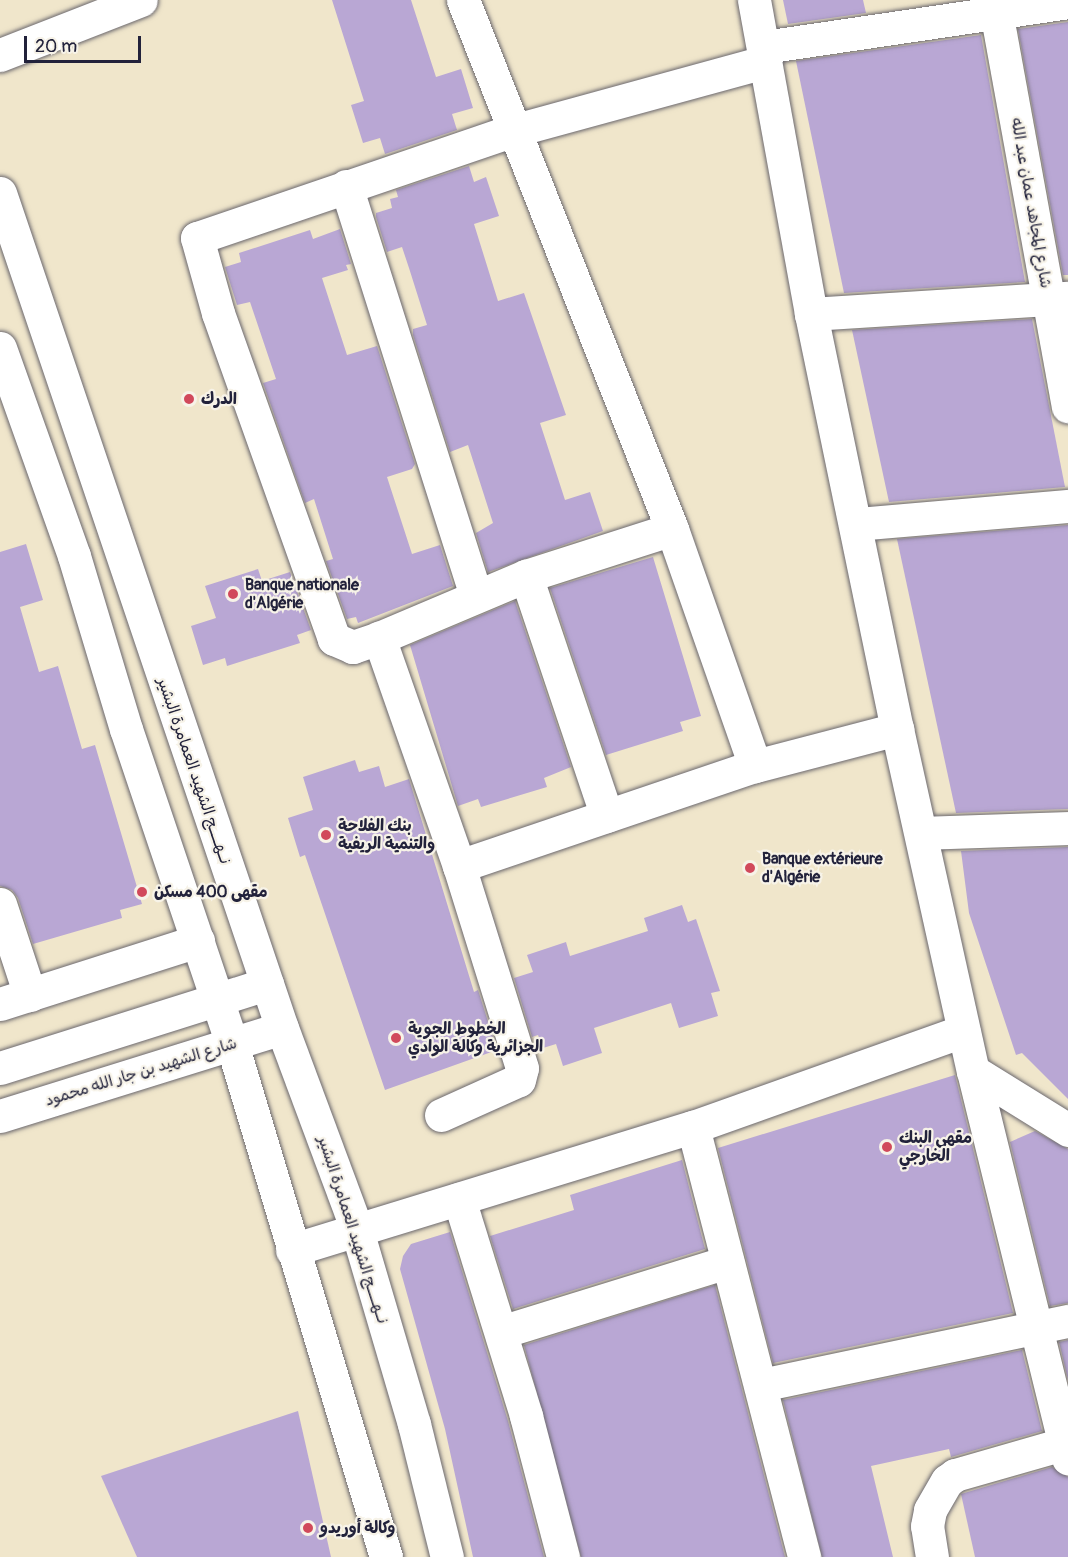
<!DOCTYPE html>
<meta charset="utf-8">
<style>
body{margin:0}
#map{position:relative;width:1068px;height:1557px;overflow:hidden;background:#f0e6cb;font-family:Pangolin,"Playpen Sans Arabic",sans-serif}
div>[style]{position:absolute}
[style*='--x']{left:calc(var(--x)*1px);top:calc(var(--y)*1px);width:calc(var(--w)*1px);rotate:calc(var(--a)*1deg)}
.building>*{inset:0;background:#b9a7d4}
.roads{filter:drop-shadow(0 0 2px #6a676d) drop-shadow(0 0 2px #6a676d)}
.minor>*{height:33px;margin:-16.5px;padding:0 16.5px;transform-origin:16.5px;border-radius:16.5px;background:#fff}
.major>*{height:33px;margin:-16.5px;padding:0 16.5px;transform-origin:16.5px;border-radius:16.5px;background:#fff}
.dots>*{width:16px;height:16px;translate:-50% -50%;box-sizing:border-box;border:3px solid #f7f3e8;border-radius:50%}
span{translate:-50% -50%;white-space:nowrap;text-align:center;line-height:1.15;-webkit-text-stroke:4.5px #f7f3e8;paint-order:stroke}
.street-label{font-size:16px;color:#22223b}
.poi-label{font-size:16px;color:#22223b;font-weight:700}
.left{translate:0 -50%;text-align:left}
.scale{position:absolute;left:24px;top:36px;width:117px;height:27px;box-sizing:border-box;border:3px solid #22223b;border-top:0;padding-left:8px;font-size:18px;line-height:21px;white-space:nowrap;color:#22223b;-webkit-text-stroke:4px #f7f3e8;paint-order:stroke}
</style>
<div id="map">
<div class="building">
<i style="clip-path:polygon(332px 0,411px 0,436px 77px,461px 69px,473px 108px,452px 114px,457px 130px,385px 154px,380px 138px,363px 143px,351px 105px,364px 101px)"></i>
<i style="clip-path:polygon(783px 0,863px 0,866px 13px,788px 24px)"></i>
<i style="clip-path:polygon(1068px 22px,1068px 275px,1063px 275px,1018px 29px)"></i>
<i style="clip-path:polygon(981px 35px,1025px 282px,844px 293px,796px 61px)"></i>
<i style="clip-path:polygon(469px 166px,474px 182px,486px 177px,499px 216px,474px 224px,498px 301px,524px 293px,566px 415px,540px 423px,565px 500px,590px 492px,603px 531px,488px 572px,476px 533px,493px 523px,468px 445px,450px 452px,413px 335px,413px 329px,427px 325px,409px 268px,402px 247px,387px 252px,376px 217px,376px 213px,392px 208px,390px 199px,398px 197px,396px 190px)"></i>
<i style="clip-path:polygon(340px 229px,351px 264px,346px 265px,348px 270px,322px 278px,347px 355px,377px 346px,415px 464px,412px 469px,387px 477px,412px 554px,440px 545px,453px 586px,358px 623px,356px 617px,347px 619px,326px 561px,333px 559px,314px 499px,305px 503px,263px 383px,276px 379px,250px 302px,237px 305px,225px 267px,241px 262px,239px 253px,310px 230px,313px 239px)"></i>
<i style="clip-path:polygon(1032px 319px,1065px 487px,889px 502px,852px 330px)"></i>
<i style="clip-path:polygon(1068px 525px,1068px 809px,956px 813px,897px 539px)"></i>
<i style="clip-path:polygon(26px 544px,43px 600px,20px 607px,39px 672px,58px 666px,82px 749px,95px 745px,142px 904px,120px 910px,122px 918px,33px 944px,18px 898px,12px 890px,0 886px,0 552px)"></i>
<i style="clip-path:polygon(653px 557px,701px 716px,680px 722px,683px 731px,606px 755px,550px 588px)"></i>
<i style="clip-path:polygon(258px 569px,262px 581px,290px 572px,311px 630px,297px 635px,300px 643px,227px 666px,225px 658px,203px 665px,191px 626px,216px 618px,205px 586px)"></i>
<i style="clip-path:polygon(515px 601px,571px 767px,544px 778px,547px 787px,481px 807px,478px 799px,458px 806px,410px 645px)"></i>
<i style="clip-path:polygon(355px 760px,359px 772px,379px 766px,385px 787px,409px 779px,474px 992px,478px 990px,497px 1050px,385px 1090px,305px 855px,300px 857px,288px 818px,313px 810px,303px 777px)"></i>
<i style="clip-path:polygon(1068px 847px,1068px 1099px,1022px 1053px,1016px 1055px,969px 913px,961px 851px)"></i>
<i style="clip-path:polygon(682px 905px,688px 922px,696px 919px,720px 991px,711px 993px,718px 1016px,679px 1028px,671px 1003px,594px 1028px,602px 1053px,563px 1066px,556px 1044px,543px 1048px,538px 1035px,532px 1037px,514px 978px,533px 972px,527px 955px,566px 942px,570px 956px,648px 931px,644px 918px)"></i>
<i style="clip-path:polygon(955px 1075px,1013px 1313px,773px 1363px,718px 1148px)"></i>
<i style="clip-path:polygon(1035px 1131px,1068px 1149px,1068px 1303px,1050px 1306px,1010px 1142px)"></i>
<i style="clip-path:polygon(682px 1160px,705px 1249px,513px 1309px,490px 1236px,574px 1210px,570px 1195px)"></i>
<i style="clip-path:polygon(450px 1232px,508px 1421px,544px 1557px,473px 1557px,445px 1429px,400px 1269px,403px 1256px,411px 1244px)"></i>
<i style="clip-path:polygon(715px 1285px,785px 1557px,581px 1557px,524px 1345px)"></i>
<i style="clip-path:polygon(1068px 1340px,1068px 1380px,1059px 1342px)"></i>
<i style="clip-path:polygon(1022px 1350px,1042px 1431px,951px 1457px,949px 1449px,871px 1466px,893px 1557px,822px 1557px,783px 1400px)"></i>
<i style="clip-path:polygon(298px 1411px,331px 1557px,137px 1557px,101px 1476px)"></i>
<i style="clip-path:polygon(1052px 1467px,1068px 1477px,1068px 1557px,975px 1557px,961px 1494px)"></i>
</div>
<div class="roads">
<div class="minor">
<i style="--x:463;--y:0;--w:569;--a:68.44"></i>
<i style="--x:672;--y:529;--w:251;--a:70.7"></i>
<i style="--x:754;--y:0;--w:319;--a:79.7"></i>
<i style="--x:811;--y:314;--w:424;--a:78.3"></i>
<i style="--x:897;--y:729;--w:350;--a:77.5"></i>
<i style="--x:973;--y:1071;--w:112;--a:31.8"></i>
<i style="--x:994;--y:0;--w:413;--a:79.7"></i>
<i style="--x:764;--y:47;--w:307;--a:-8.4"></i>
<i style="--x:0;--y:55;--w:151;--a:-21.3"></i>
<i style="--x:346;--y:186;--w:430;--a:72.4"></i>
<i style="--x:811;--y:314;--w:257;--a:-3.6"></i>
<i style="--x:857;--y:524;--w:212;--a:-4.9"></i>
<i style="--x:526;--y:576;--w:253;--a:71.4"></i>
<i style="--x:379;--y:638;--w:28;--a:161"></i>
<i style="--x:353;--y:647;--w:21;--a:-157"></i>
<i style="--x:334;--y:639;--w:346;--a:-109.6"></i>
<i style="--x:218;--y:313;--w:78;--a:-105.6"></i>
<i style="--x:197;--y:238;--w:333;--a:-18.8"></i>
<i style="--x:512;--y:131;--w:262;--a:-15.3"></i>
<i style="--x:921;--y:833;--w:147;--a:-1.9"></i>
<i style="--x:459;--y:866;--w:312;--a:-18.7"></i>
<i style="--x:755;--y:766;--w:147;--a:-14.6"></i>
<i style="--x:0;--y:904;--w:96;--a:71.8"></i>
<i style="--x:0;--y:1004;--w:208;--a:-17.7"></i>
<i style="--x:0;--y:1068;--w:280;--a:-17.5"></i>
<i style="--x:973;--y:1071;--w:399;--a:76.2"></i>
<i style="--x:441;--y:1115;--w:85;--a:-24.2"></i>
<i style="--x:519;--y:1080;--w:12;--a:-76"></i>
<i style="--x:522;--y:1068;--w:212;--a:-107.3"></i>
<i style="--x:459;--y:866;--w:242;--a:-109.3"></i>
<i style="--x:379;--y:638;--w:160;--a:-22.9"></i>
<i style="--x:526;--y:576;--w:153;--a:-17.8"></i>
<i style="--x:0;--y:1116;--w:295;--a:-17.3"></i>
<i style="--x:693;--y:1127;--w:444;--a:75.5"></i>
<i style="--x:459;--y:1199;--w:227;--a:72.8"></i>
<i style="--x:526;--y:1416;--w:146;--a:75.3"></i>
<i style="--x:292;--y:1250;--w:419;--a:-17.1"></i>
<i style="--x:693;--y:1127;--w:287;--a:-19.6"></i>
<i style="--x:501;--y:1332;--w:237;--a:-17.2"></i>
<i style="--x:761;--y:1385;--w:314;--a:-11.8"></i>
<i style="--x:932;--y:1557;--w:31;--a:-99"></i>
<i style="--x:927;--y:1526;--w:16;--a:-79"></i>
<i style="--x:930;--y:1510;--w:34;--a:-60"></i>
<i style="--x:947;--y:1481;--w:10;--a:-37"></i>
<i style="--x:955;--y:1475;--w:112;--a:-16"></i>
</div>
<div class="major">
<i style="--x:0;--y:193;--w:881;--a:71.34"></i>
<i style="--x:282;--y:1028;--w:212;--a:69.6"></i>
<i style="--x:356;--y:1227;--w:205;--a:73.6"></i>
<i style="--x:414;--y:1424;--w:137;--a:76.1"></i>
<i style="--x:0;--y:348;--w:221;--a:70.4"></i>
<i style="--x:74;--y:556;--w:181;--a:73.3"></i>
<i style="--x:126;--y:729;--w:332;--a:71.4"></i>
<i style="--x:232;--y:1044;--w:536;--a:73.29"></i>
</div>
</div>
<div class="dots">
<i style="left:189px;top:399px;background:#d1495b"></i>
<i style="left:233px;top:594px;background:#d1495b"></i>
<i style="left:326px;top:835px;background:#d1495b"></i>
<i style="left:750px;top:868px;background:#d1495b"></i>
<i style="left:142px;top:892px;background:#d1495b"></i>
<i style="left:396px;top:1038px;background:#d1495b"></i>
<i style="left:887px;top:1147px;background:#d1495b"></i>
<i style="left:308px;top:1528px;background:#d1495b"></i>
</div>
<div class="street-label">
<span style="left:1031px;top:203px;rotate:80deg">شارع المجاهد عمان عبد الله</span>
<span style="left:194px;top:771px;rotate:71deg">نــهـــــج الشهيد العمامرة البشير</span>
<span style="left:141px;top:1072px;rotate:-17deg">شارع الشهيد بن جار الله محمود</span>
<span style="left:353px;top:1230px;rotate:72deg">نــهـــــج الشهيد العمامرة البشير</span>
</div>
<div class="poi-label">
<span class="left" style="left:201px;top:399px">الدرك</span>
<span class="left" style="left:245px;top:594px">Banque nationale<br>d'Algérie</span>
<span class="left" style="left:338px;top:835px">بنك الفلاحة<br>والتنمية الريفية</span>
<span class="left" style="left:762px;top:868px">Banque extérieure<br>d'Algérie</span>
<span class="left" style="left:154px;top:892px">مقهى 400 مسكن</span>
<span class="left" style="left:408px;top:1038px">الخطوط الجوية<br>الجزائرية وكالة الوادي</span>
<span class="left" style="left:899px;top:1147px">مقهى البنك<br>الخارجي</span>
<span class="left" style="left:320px;top:1528px">وكالة أوريدو</span>
</div>
<div class="scale">20 m</div>
</div>
